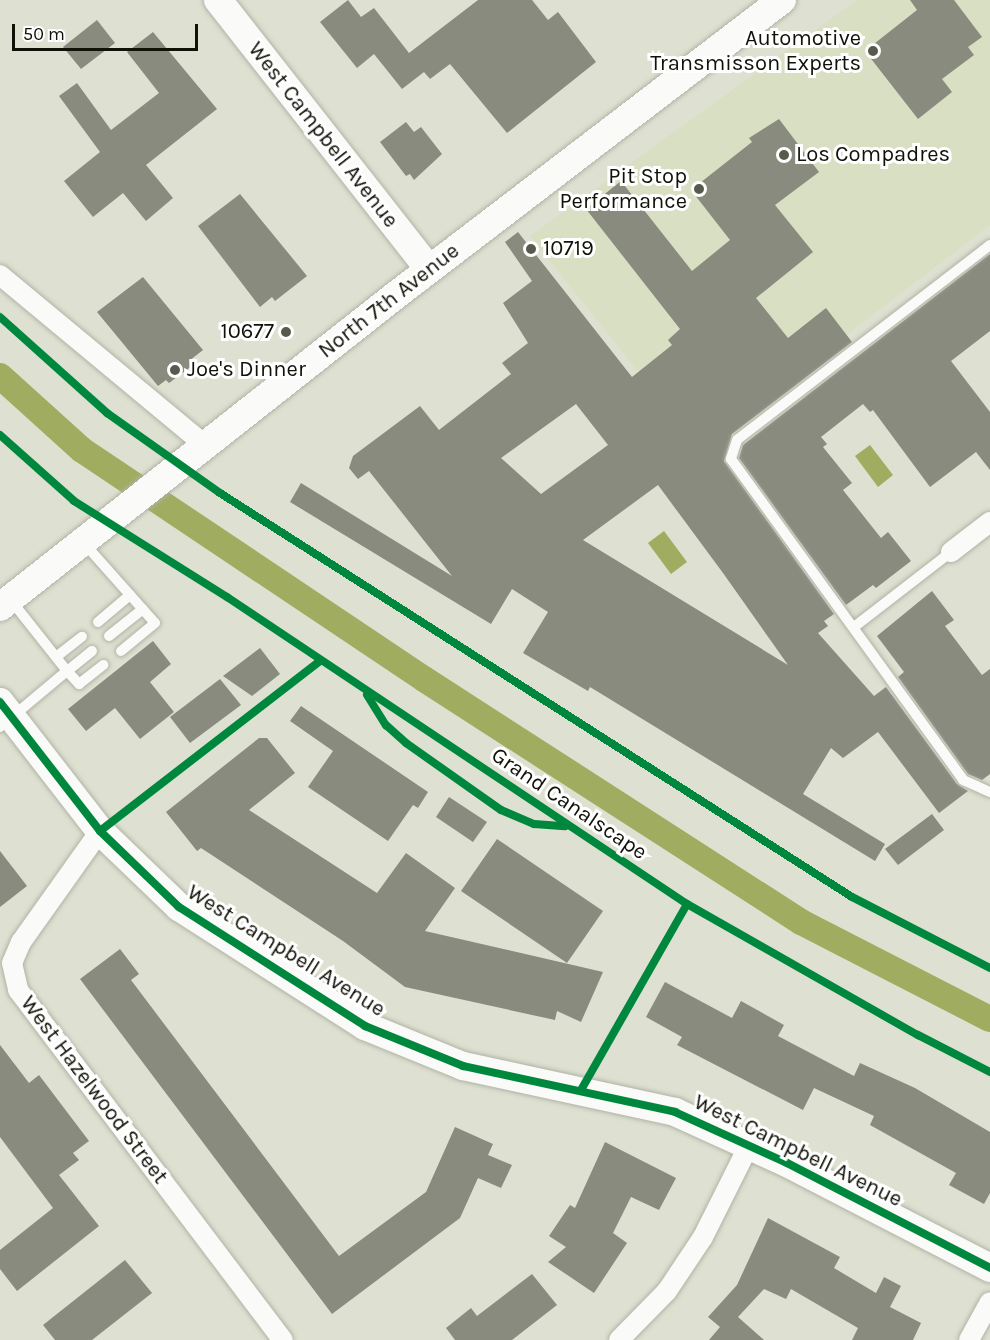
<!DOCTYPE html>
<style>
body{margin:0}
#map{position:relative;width:990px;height:1340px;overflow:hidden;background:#dee1d1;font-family:Karla,sans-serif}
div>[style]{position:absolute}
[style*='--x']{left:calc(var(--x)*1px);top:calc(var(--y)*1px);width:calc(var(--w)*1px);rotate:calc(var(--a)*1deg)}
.built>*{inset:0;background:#d8dfc3}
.water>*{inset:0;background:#a0ad61}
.canal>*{height:26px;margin:-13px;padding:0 13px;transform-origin:13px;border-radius:13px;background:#a0ad61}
.building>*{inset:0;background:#888b7e}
.roads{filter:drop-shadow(0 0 2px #b0b3a6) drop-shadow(0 0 2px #b0b3a6)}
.lane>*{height:10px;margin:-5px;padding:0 5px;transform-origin:5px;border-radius:5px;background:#fafaf8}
.street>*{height:20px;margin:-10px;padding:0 10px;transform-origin:10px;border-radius:10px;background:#fafaf8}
.secondary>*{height:28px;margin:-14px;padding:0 14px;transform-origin:14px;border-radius:14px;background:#fafaf8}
.cycleway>*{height:8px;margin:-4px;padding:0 4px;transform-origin:4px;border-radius:4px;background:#00873e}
.dots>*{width:16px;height:16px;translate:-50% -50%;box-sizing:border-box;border:3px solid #fff;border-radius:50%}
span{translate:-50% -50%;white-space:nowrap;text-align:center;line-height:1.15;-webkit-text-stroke:6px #fff;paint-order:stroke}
.poi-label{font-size:22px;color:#101208}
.right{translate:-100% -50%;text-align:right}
.left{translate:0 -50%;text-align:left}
.street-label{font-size:22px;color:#101208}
.scale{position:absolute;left:12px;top:24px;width:186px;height:27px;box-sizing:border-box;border:3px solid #101208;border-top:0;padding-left:8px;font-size:18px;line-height:21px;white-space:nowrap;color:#101208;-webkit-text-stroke:4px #fff;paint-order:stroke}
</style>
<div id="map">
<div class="built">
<i style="clip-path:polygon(857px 0,990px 0,990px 225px,699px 448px,530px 236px)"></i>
</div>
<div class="water">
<i style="clip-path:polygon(870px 445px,893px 475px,878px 487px,855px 456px)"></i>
<i style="clip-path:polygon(664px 531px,687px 562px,671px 574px,648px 543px)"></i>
</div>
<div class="canal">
<i style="--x:0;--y:376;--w:110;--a:42.1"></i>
<i style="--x:82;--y:450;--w:412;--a:33.8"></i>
<i style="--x:424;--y:679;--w:449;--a:32.8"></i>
<i style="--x:801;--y:922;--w:212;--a:27.2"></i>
</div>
<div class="building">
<i style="clip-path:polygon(348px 0,361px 17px,374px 8px,409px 53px,478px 0,532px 0,548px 20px,558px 12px,596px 62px,507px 133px,450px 64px,430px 79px,424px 72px,402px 89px,374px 54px,357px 68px,320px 22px)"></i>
<i style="clip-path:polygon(910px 0,954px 0,982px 37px,968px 47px,974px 55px,942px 79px,952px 92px,918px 119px,865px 51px,917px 10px)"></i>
<i style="clip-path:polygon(97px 20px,115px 43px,81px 69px,63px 47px)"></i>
<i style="clip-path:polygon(153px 32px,217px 109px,146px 165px,173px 198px,146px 221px,123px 193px,93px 217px,64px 181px,100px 152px,59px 96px,77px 83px,111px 130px,159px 93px,127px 52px)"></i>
<i style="clip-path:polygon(evenodd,779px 119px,819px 172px,775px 205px,813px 252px,756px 298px,788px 338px,826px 308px,852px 342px,732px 434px,724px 461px,834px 614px,824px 621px,828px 626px,818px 633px,874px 696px,886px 687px,957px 784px,968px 791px,939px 813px,878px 732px,843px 758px,831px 748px,803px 794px,885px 844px,875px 861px,590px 687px,588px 691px,523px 653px,548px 612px,512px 589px,491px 624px,290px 502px,301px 483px,452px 576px,369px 471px,358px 479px,349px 468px,353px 456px,420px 406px,439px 430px,511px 374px,502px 363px,528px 343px,503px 303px,532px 281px,505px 242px,518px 232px,632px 377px,672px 345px,668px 340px,680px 329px,586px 209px,621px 181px,692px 271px,730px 240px,691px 190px,752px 142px,749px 138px,779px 119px,576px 404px,608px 445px,541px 494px,501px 458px,576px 404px,779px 119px,658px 485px,723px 573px,788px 665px,583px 540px,658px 485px)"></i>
<i style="clip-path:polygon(406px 122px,414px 132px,421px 127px,442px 154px,414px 180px,410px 174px,406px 176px,380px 142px)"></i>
<i style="clip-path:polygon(240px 194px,307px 276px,275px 301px,272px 297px,260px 307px,198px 226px)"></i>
<i style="clip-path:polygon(990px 254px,990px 331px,951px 361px,990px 412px,990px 470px,976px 452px,930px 487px,873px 410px,870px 412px,863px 404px,821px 437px,827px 444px,823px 447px,852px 483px,843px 490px,881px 538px,888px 532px,911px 561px,876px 588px,873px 585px,846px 605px,739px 458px,743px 445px)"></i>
<i style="clip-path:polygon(143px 277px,203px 350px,189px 361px,192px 366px,169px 383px,166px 380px,158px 386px,97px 312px)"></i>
<i style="clip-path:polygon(932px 591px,954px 620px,945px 626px,982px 675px,990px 669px,990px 774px,982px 780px,968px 774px,898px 677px,904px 672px,877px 636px)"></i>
<i style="clip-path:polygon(153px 641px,171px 664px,150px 682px,174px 712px,140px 739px,115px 708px,86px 731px,68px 709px)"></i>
<i style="clip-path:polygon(260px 648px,280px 674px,252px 696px,223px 676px)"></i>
<i style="clip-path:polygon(220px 679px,241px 705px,190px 743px,170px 717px)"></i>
<i style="clip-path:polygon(301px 706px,428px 792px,418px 808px,413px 805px,388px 841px,308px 787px,333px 751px,290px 721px)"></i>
<i style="clip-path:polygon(259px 738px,267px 738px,295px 773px,249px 810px,377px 893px,406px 853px,455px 888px,425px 931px,603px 972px,581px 1022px,557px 1011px,555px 1020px,405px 987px,343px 941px,201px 848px,197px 851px,166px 812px)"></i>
<i style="clip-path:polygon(449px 797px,487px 822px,473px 842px,436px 817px)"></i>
<i style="clip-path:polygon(932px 814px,944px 830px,898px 865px,885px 849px)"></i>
<i style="clip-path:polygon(497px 839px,603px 911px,567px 963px,461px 891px)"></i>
<i style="clip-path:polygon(0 851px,27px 886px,0 907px)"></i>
<i style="clip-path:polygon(120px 949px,139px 974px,131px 980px,339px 1256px,426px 1192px,455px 1127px,493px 1144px,488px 1155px,512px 1165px,501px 1188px,478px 1178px,460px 1218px,332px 1314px,80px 979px)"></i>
<i style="clip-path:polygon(665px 982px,732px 1018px,741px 1001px,784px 1025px,778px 1036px,854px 1076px,860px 1063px,915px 1088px,990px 1132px,990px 1193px,984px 1204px,949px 1185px,956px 1173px,870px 1125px,874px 1116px,814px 1088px,803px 1110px,677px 1045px,682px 1037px,646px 1017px)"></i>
<i style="clip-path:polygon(0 1045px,29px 1083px,39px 1075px,89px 1141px,73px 1153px,79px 1160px,59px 1175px,99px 1226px,17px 1291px,0 1269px,0 1250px,53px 1208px,0 1137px)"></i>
<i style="clip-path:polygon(605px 1142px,676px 1178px,659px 1210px,631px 1197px,613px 1233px,627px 1243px,594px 1293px,548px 1262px,566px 1247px,549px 1236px,570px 1205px,575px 1208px)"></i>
<i style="clip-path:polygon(768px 1218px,840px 1257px,834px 1268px,876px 1293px,884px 1277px,901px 1286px,890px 1307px,921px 1323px,913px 1340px,852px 1340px,858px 1328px,791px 1289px,786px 1299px,764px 1289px,738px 1317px,764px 1340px,709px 1340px,720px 1327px,708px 1317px,737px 1285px)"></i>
<i style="clip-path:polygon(125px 1260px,152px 1293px,92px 1340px,55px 1340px,43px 1325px)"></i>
<i style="clip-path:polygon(532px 1274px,557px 1305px,512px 1340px,455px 1340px,446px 1328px,471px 1308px,477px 1316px)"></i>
</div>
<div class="roads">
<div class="lane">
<i style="--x:990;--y:245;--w:319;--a:142.4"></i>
<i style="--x:737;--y:440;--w:20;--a:108"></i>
<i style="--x:731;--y:459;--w:396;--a:54.1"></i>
<i style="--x:963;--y:780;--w:30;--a:24"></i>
<i style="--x:83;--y:542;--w:108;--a:48.4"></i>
<i style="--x:155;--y:623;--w:44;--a:140.5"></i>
<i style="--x:98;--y:622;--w:42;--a:-40.2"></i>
<i style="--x:854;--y:627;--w:123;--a:-37.7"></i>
<i style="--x:109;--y:636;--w:43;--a:-38.5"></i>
<i style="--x:92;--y:651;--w:32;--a:141"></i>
<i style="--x:67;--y:671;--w:18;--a:47"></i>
<i style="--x:79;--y:684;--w:31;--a:-38"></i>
<i style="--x:56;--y:657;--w:33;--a:-38"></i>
<i style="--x:0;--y:727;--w:87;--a:-39.9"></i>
<i style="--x:67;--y:671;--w:92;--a:-128.4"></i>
</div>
<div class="street">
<i style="--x:0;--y:275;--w:266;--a:39.7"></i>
<i style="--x:951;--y:552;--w:49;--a:-37.6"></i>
<i style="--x:100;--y:831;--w:136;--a:125.4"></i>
<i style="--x:21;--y:942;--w:23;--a:113"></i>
<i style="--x:12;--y:963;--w:28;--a:77"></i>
<i style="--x:18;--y:990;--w:439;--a:52.9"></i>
<i style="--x:619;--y:1340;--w:69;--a:-45.6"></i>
<i style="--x:667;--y:1291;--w:65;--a:-56.3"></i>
<i style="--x:703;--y:1237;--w:103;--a:-63.4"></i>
<i style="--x:969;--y:1340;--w:43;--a:-61.1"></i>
</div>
<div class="secondary">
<i style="--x:218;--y:0;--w:342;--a:51.9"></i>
<i style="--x:0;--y:607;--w:504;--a:-38.23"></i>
<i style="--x:396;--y:295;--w:486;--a:-37.4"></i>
<i style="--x:0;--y:702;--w:163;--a:52.2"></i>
<i style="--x:100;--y:831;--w:110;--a:43.9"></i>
<i style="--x:179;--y:907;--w:221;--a:32.6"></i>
<i style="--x:365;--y:1026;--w:106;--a:22.2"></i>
<i style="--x:463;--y:1066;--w:217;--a:12.2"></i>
<i style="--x:675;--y:1112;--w:123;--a:24.5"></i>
<i style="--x:787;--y:1163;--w:229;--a:27.3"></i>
</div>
</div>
<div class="cycleway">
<i style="--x:0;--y:317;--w:144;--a:41.9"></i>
<i style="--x:107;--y:413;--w:138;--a:35.3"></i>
<i style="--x:220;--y:493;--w:750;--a:32.59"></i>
<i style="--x:852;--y:897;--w:155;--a:27.2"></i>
<i style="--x:0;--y:435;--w:99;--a:41.7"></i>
<i style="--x:74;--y:501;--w:181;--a:32.1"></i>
<i style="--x:227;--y:597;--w:553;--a:33.72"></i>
<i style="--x:687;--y:904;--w:266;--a:29.6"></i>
<i style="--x:918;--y:1035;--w:81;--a:27.2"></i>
<i style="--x:367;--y:695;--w:36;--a:58"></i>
<i style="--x:386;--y:725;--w:27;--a:42"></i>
<i style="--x:406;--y:743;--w:116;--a:35.2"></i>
<i style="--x:501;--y:810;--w:36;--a:23"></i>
<i style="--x:534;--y:824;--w:31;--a:4"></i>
<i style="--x:0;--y:702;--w:163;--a:52.2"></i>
<i style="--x:100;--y:831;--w:110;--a:43.9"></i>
<i style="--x:179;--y:907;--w:221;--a:32.6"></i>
<i style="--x:365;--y:1026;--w:106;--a:22.2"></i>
<i style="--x:463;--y:1066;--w:217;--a:12.2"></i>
<i style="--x:675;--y:1112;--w:123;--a:24.5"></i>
<i style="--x:787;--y:1163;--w:229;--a:27.3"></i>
<i style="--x:100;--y:831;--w:278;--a:-37.7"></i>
<i style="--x:581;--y:1090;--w:214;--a:-60.3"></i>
</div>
<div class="dots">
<i style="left:873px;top:51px;background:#585a4e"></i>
<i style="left:784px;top:155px;background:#585a4e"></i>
<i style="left:699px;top:189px;background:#585a4e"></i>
<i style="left:531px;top:249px;background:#585a4e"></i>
<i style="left:286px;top:332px;background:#585a4e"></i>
<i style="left:175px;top:370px;background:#585a4e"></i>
</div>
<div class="poi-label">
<span class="right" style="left:861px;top:51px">Automotive<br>Transmisson Experts</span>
<span class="left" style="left:796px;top:155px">Los Compadres</span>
<span class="right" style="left:687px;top:189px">Pit Stop<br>Performance</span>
<span class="left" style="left:543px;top:249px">10719</span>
<span class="right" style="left:274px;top:332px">10677</span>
<span class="left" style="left:187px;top:370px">Joe's Dinner</span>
</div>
<div class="street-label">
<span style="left:323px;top:135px;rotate:52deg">West Campbell Avenue</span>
<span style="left:389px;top:301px;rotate:-38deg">North 7th Avenue</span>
<span style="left:569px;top:804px;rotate:34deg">Grand Canalscape</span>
<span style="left:286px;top:951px;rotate:32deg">West Campbell Avenue</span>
<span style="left:94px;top:1090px;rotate:53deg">West Hazelwood Street</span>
<span style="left:798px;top:1151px;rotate:26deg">West Campbell Avenue</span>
</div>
<div class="scale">50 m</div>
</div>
